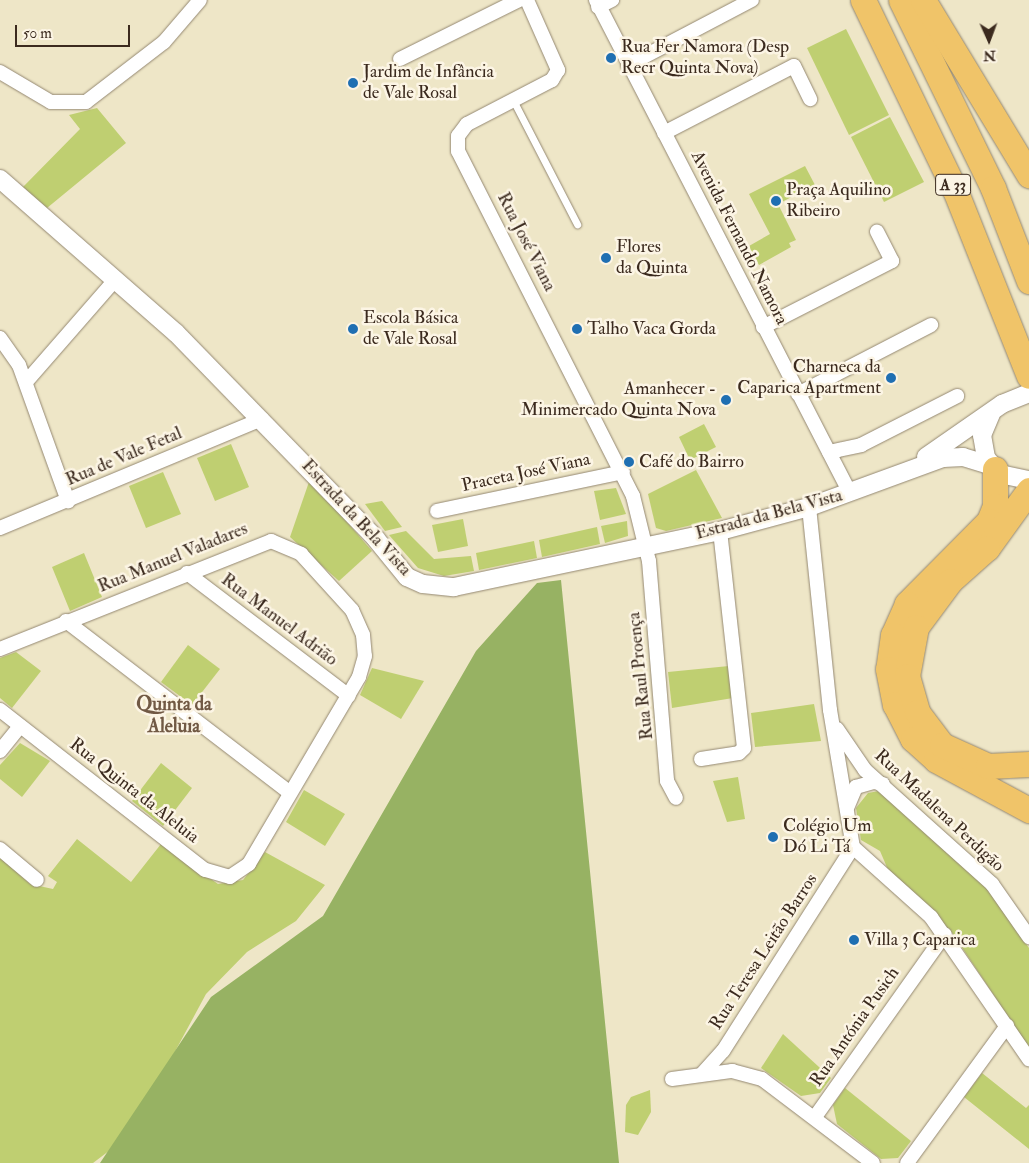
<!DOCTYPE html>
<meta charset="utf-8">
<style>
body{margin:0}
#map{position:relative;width:1029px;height:1163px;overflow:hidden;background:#eee6c7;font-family:"IM FELL Double Pica",serif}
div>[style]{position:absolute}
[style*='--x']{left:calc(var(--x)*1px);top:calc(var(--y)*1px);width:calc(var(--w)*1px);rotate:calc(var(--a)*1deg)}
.green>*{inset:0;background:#bfcf71}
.forest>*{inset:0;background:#97b263}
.roads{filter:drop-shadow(0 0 1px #948872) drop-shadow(0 0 1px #948872)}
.service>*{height:7px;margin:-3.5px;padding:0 3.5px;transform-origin:3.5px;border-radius:3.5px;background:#fff}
.minor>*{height:14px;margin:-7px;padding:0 7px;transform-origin:7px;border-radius:7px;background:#fff}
.tertiary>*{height:18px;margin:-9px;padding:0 9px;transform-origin:9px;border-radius:9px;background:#fff}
.motorway>*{height:25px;margin:-12.5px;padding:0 12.5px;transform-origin:12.5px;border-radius:12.5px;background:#f0c469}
.dots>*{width:14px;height:14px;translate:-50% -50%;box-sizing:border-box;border:2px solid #fcf5e5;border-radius:50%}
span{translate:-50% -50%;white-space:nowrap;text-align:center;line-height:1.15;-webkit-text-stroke:5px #fcf5e5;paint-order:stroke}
.shield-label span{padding:1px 4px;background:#fcf5e5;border:1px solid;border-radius:4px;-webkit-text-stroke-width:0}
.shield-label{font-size:16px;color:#3b2a1e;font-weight:700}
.poi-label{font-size:18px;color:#3b2a1e}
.left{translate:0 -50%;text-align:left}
.right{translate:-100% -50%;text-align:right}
.street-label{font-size:18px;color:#3b2a1e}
.neighbourhood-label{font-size:19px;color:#715944;font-weight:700}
.north{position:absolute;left:964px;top:15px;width:50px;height:50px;-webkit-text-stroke:4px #fcf5e5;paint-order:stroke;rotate:178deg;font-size:14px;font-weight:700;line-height:20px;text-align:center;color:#3b2a1e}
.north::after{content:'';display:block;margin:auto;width:18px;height:22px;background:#3b2a1e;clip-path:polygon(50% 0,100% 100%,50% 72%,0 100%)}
.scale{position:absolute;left:15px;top:25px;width:115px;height:22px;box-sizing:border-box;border:2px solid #3b2a1e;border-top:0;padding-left:6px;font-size:15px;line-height:18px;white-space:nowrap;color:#3b2a1e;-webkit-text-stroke:4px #fcf5e5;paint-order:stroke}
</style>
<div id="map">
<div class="green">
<i style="clip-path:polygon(846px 29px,889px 115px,849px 135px,807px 48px)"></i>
<i style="clip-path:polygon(97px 108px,126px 143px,47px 208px,23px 187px,80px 129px,69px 115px)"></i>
<i style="clip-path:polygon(890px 117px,924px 182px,884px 202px,851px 137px)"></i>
<i style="clip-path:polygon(805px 166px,815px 185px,778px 204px,796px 240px,789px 243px,791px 247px,759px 265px,749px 246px,770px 234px,749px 194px)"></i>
<i style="clip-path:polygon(704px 424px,716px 447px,690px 460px,679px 437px)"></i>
<i style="clip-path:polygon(231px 444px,249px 487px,215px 501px,197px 458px)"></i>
<i style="clip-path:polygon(696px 470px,722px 518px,666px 531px,656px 528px,648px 494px)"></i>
<i style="clip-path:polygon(163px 472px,181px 514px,146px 528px,129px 486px)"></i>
<i style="clip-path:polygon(310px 479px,372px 551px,339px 581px,290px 537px)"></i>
<i style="clip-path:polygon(616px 488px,626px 514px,600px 520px,594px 491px)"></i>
<i style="clip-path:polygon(382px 501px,402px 527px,385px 531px,365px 504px)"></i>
<i style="clip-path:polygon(463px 519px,468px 546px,438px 552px,432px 525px)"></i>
<i style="clip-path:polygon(627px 521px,628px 536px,605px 543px,601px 526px)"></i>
<i style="clip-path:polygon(597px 527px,600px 544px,542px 557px,539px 540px)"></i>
<i style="clip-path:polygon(406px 531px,434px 559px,471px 556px,474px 571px,444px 576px,418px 568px,389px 535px)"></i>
<i style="clip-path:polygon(534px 541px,537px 558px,479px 570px,476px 553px)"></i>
<i style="clip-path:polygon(84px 553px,102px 597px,70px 611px,52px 567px)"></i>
<i style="clip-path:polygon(188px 645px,220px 669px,192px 705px,161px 682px)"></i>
<i style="clip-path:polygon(16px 652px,41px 671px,12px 708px,0 698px,0 658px)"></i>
<i style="clip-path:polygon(729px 666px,733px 698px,672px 708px,668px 672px)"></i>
<i style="clip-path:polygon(372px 668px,424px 681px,401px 719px,360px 695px)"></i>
<i style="clip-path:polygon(814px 704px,821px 741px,755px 747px,751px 713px)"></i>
<i style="clip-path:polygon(20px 743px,50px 761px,22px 797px,0 779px,0 765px)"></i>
<i style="clip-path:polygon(161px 763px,192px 788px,163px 826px,132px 801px)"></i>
<i style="clip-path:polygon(738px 777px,745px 819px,727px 822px,713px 781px)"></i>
<i style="clip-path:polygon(304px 790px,345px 814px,325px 846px,286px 822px)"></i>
<i style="clip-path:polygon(879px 791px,982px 882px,1029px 948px,1029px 1048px,951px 931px,889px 872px,880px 851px,861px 840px,856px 808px,868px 793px)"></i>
<i style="clip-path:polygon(77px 839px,131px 882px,161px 844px,218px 884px,243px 880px,265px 852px,325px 885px,296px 921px,247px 952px,206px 994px,130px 1135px,93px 1163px,0 1163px,0 857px,30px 884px,53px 889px,57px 882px,48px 876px)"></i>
<i style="clip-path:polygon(783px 1034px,831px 1078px,820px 1093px,801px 1096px,761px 1068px)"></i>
<i style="clip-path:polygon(982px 1073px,1026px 1108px,1029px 1105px,1029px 1149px,964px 1097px)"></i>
<i style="clip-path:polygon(845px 1088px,911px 1141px,898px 1158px,881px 1159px,837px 1124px,833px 1105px)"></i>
<i style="clip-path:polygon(650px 1090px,651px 1112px,638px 1135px,625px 1132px,626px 1105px,631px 1097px)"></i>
</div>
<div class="forest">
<i style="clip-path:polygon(561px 580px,619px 1163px,100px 1163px,211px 997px,323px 916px,476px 651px,537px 583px)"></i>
</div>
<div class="roads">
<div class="service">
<i style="--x:513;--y:100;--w:140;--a:62.7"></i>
</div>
<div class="minor">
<i style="--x:527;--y:0;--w:77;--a:66.1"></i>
<i style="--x:558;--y:70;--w:12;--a:121"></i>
<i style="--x:552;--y:80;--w:96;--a:152.6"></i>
<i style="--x:467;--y:124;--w:15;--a:127"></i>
<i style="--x:458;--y:136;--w:15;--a:90"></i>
<i style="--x:458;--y:151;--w:387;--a:63.1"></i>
<i style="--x:633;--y:496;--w:67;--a:76.2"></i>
<i style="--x:649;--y:561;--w:221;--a:85.3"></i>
<i style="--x:667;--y:781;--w:19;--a:62"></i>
<i style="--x:596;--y:0;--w:555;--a:62.74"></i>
<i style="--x:598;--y:7;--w:16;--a:-27"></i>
<i style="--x:400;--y:59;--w:133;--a:-26.4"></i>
<i style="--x:628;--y:65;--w:140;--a:-27.7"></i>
<i style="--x:0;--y:72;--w:59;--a:30.5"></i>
<i style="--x:51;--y:102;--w:35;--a:0"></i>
<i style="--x:86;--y:102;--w:98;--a:-37.6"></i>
<i style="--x:164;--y:42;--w:55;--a:-49.4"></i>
<i style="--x:664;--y:133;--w:146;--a:-27.3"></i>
<i style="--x:794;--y:66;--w:37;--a:64"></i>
<i style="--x:763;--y:327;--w:145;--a:-27.1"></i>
<i style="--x:892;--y:261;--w:33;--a:-117"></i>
<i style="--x:0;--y:338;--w:33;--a:55"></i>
<i style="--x:19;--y:365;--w:145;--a:70.2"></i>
<i style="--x:26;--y:382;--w:137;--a:-48.9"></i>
<i style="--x:798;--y:394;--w:150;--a:-27.4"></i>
<i style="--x:829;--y:452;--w:33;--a:-12"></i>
<i style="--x:861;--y:445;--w:108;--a:-27"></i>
<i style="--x:809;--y:507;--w:204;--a:84.1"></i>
<i style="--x:830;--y:710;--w:139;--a:80.5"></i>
<i style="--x:853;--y:847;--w:105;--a:41.9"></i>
<i style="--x:931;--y:917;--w:173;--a:55.4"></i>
<i style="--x:437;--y:511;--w:190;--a:-11.8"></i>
<i style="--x:0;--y:528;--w:284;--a:-22.6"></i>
<i style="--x:187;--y:573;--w:203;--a:37.2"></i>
<i style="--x:66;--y:621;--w:282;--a:37.5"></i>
<i style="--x:0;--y:649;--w:292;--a:-21.7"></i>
<i style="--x:271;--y:541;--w:33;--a:23"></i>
<i style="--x:301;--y:554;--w:76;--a:47.7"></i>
<i style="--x:352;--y:610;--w:27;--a:66"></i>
<i style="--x:363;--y:635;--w:21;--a:85"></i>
<i style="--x:365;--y:656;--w:22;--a:106"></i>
<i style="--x:359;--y:677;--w:217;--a:120.5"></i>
<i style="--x:249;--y:864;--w:23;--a:146"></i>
<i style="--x:230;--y:877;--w:26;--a:-164"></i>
<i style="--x:205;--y:870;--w:260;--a:-142"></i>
<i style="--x:837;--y:729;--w:50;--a:55.7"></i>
<i style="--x:865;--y:770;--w:171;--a:41.9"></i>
<i style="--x:992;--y:884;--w:65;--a:55.1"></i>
<i style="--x:0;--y:751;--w:32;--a:-51"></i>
<i style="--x:701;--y:759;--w:38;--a:-9"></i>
<i style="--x:739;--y:753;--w:7;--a:-45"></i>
<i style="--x:744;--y:748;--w:218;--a:-96.3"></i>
<i style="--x:847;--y:808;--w:23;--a:-67"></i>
<i style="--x:856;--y:787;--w:19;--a:-16"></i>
<i style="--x:874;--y:782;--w:9;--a:13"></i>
<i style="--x:0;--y:849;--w:48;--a:40"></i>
<i style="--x:702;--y:1074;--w:31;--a:-48"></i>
<i style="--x:723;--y:1051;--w:242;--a:-57.5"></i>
<i style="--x:672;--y:1079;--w:61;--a:-7.6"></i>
<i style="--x:732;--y:1071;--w:31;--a:15"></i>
<i style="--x:762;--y:1079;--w:139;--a:37.1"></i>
<i style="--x:815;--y:1117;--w:224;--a:-54.6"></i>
<i style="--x:907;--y:1163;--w:170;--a:-53.9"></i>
</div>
<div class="tertiary">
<i style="--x:0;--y:179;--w:234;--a:41.2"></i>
<i style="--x:176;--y:333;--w:287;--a:45.8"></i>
<i style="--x:376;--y:539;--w:49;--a:50.8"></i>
<i style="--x:407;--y:577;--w:17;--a:24"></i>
<i style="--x:423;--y:584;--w:31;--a:6"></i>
<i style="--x:454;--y:587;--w:272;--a:-11.9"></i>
<i style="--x:720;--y:531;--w:92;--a:-15.1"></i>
<i style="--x:809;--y:507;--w:143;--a:-20.1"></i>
<i style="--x:943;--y:458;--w:20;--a:-3"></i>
<i style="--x:963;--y:457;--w:28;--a:17"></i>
<i style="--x:991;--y:414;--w:23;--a:113"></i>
<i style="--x:982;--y:435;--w:23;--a:80"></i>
<i style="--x:986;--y:458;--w:21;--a:49"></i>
<i style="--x:1000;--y:474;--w:30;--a:12"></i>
<i style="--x:926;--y:457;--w:93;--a:-34.9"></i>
<i style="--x:1002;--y:404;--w:29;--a:-22"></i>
</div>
<div class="motorway">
<i style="--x:863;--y:0;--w:211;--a:64.2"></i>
<i style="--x:955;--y:190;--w:200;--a:68.3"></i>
<i style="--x:901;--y:0;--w:209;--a:63.9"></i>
<i style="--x:993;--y:188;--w:100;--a:68.8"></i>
<i style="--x:923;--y:0;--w:205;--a:58.8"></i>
<i style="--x:995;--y:469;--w:37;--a:90"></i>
<i style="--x:995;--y:506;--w:16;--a:112"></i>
<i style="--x:989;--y:521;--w:117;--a:134.7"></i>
<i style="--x:907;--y:604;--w:34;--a:114"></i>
<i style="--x:893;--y:635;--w:34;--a:98"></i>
<i style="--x:888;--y:669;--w:36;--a:79"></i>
<i style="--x:895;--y:704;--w:39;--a:63"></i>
<i style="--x:913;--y:739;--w:31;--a:42"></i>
<i style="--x:936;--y:760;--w:106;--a:28.3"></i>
<i style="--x:1029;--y:490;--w:72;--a:125.9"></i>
<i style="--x:987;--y:548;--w:50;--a:138.3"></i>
<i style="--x:950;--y:581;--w:57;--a:126.5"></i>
<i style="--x:916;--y:627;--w:50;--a:100.4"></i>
<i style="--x:907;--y:676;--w:37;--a:74"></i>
<i style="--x:917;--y:712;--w:41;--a:52.9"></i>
<i style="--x:942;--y:745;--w:51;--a:24.5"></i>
<i style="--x:988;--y:766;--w:41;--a:-2.8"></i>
</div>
</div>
<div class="dots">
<i style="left:611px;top:58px;background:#1f6fb2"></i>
<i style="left:353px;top:83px;background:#1f6fb2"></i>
<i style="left:776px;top:201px;background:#1f6fb2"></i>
<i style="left:606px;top:258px;background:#1f6fb2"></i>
<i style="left:353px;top:329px;background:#1f6fb2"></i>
<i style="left:577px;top:329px;background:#1f6fb2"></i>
<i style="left:891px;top:378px;background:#1f6fb2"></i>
<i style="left:726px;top:400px;background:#1f6fb2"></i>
<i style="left:629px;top:462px;background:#1f6fb2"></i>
<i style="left:773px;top:837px;background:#1f6fb2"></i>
<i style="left:854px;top:940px;background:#1f6fb2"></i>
</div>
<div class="shield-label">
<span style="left:953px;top:185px">A 33</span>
</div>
<div class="poi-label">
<span class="left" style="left:621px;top:58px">Rua Fer Namora (Desp<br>Recr Quinta Nova)</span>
<span class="left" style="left:363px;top:83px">Jardim de Infância<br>de Vale Rosal</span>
<span class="left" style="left:786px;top:201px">Praça Aquilino<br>Ribeiro</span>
<span class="left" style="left:616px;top:258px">Flores<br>da Quinta</span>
<span class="left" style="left:363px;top:329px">Escola Básica<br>de Vale Rosal</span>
<span class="left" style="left:587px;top:329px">Talho Vaca Gorda</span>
<span class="right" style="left:881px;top:378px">Charneca da<br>Caparica Apartment</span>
<span class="right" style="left:716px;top:400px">Amanhecer -<br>Minimercado Quinta Nova</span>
<span class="left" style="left:639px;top:462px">Café do Bairro</span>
<span class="left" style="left:783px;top:837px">Colégio Um<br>Dó Li Tá</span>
<span class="left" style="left:864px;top:940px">Villa 3 Caparica</span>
</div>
<div class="street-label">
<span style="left:739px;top:238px;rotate:63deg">Avenida Fernando Namora</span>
<span style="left:526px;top:242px;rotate:63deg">Rua José Viana</span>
<span style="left:124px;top:457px;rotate:-23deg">Rua de Vale Fetal</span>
<span style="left:526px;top:473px;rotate:-12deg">Praceta José Viana</span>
<span style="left:769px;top:515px;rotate:-15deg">Estrada da Bela Vista</span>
<span style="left:356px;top:518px;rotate:47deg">Estrada da Bela Vista</span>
<span style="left:173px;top:558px;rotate:-22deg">Rua Manuel Valadares</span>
<span style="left:279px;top:620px;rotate:37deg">Rua Manuel Adrião</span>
<span style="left:641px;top:676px;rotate:-96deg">Rua Raul Proença</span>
<span style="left:134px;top:791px;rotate:38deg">Rua Quinta da Aleluia</span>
<span style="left:939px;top:811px;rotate:43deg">Rua Madalena Perdigão</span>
<span style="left:764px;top:952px;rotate:-57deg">Rua Teresa Leitão Barros</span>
<span style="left:855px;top:1027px;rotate:-55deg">Rua Antónia Pusich</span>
</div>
<div class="neighbourhood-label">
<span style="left:174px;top:716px">Quinta da<br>Aleluia</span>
</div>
<div class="north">N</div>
<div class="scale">50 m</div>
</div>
